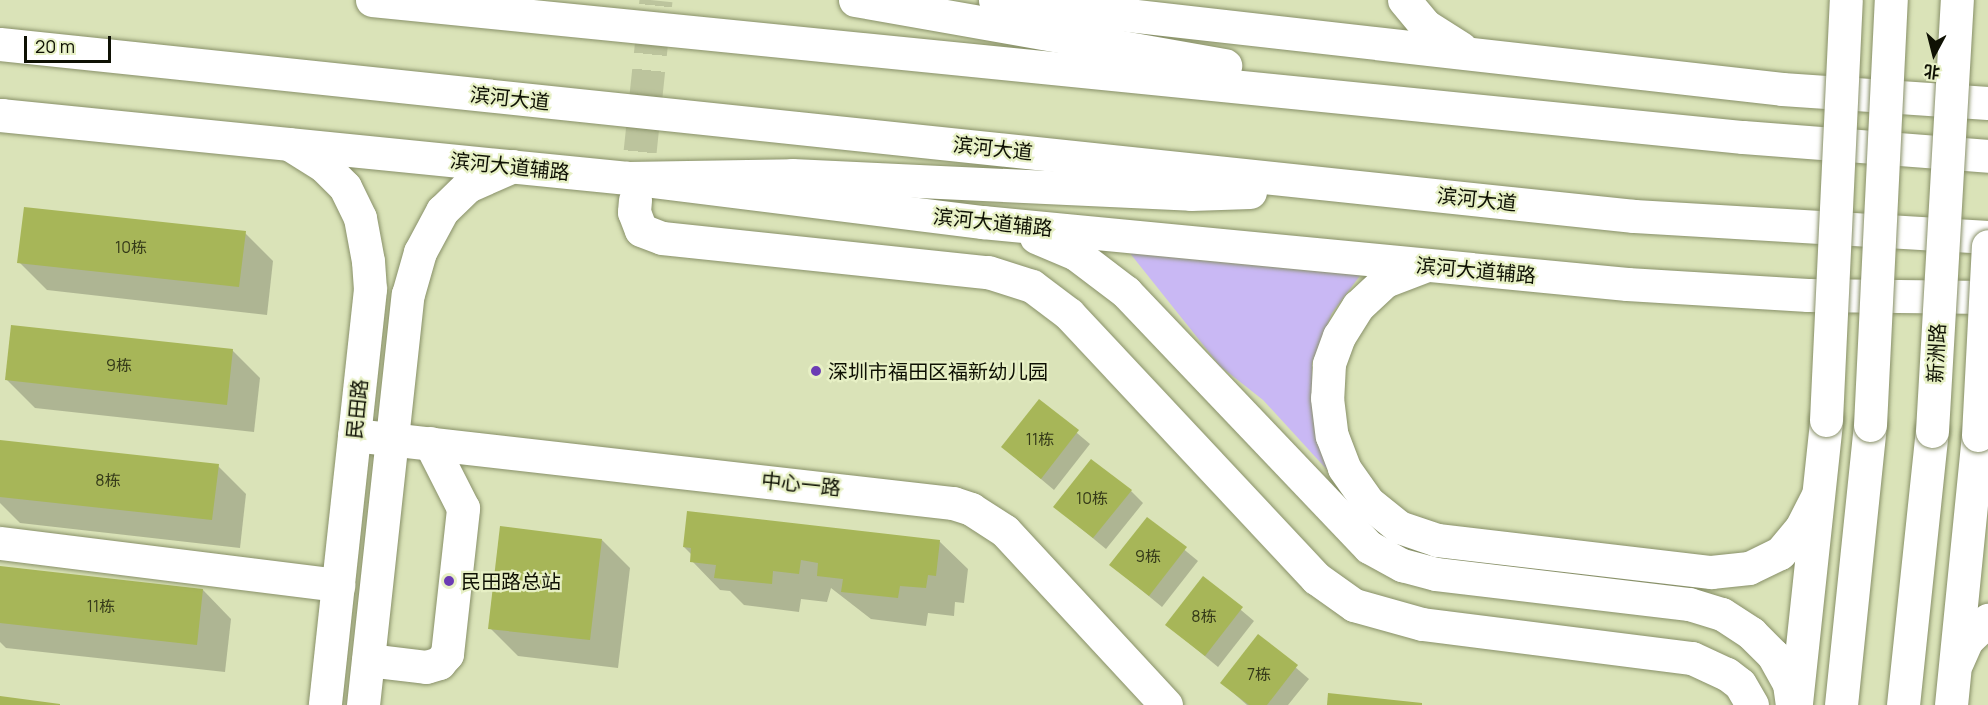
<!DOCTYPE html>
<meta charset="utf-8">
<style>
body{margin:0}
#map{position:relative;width:1988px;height:705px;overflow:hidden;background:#dae3b8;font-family:Manrope,"Noto Sans SC",sans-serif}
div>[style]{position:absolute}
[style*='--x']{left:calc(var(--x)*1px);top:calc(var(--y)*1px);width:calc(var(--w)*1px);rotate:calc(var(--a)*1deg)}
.green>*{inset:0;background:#c9b8f4}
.shadow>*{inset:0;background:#0003}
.building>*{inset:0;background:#a7b658}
.minor-tunnel>*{height:33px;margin-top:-16.5px;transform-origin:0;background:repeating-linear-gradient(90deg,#bcc49d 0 33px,transparent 0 49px)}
.roads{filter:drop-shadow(0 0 2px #889068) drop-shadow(0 0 2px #889068)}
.minor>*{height:33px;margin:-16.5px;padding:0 16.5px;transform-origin:16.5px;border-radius:16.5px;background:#fff}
.major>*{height:33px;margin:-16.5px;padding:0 16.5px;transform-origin:16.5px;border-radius:16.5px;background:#fff}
.highway>*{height:33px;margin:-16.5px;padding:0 16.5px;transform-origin:16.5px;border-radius:16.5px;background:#fff}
.bridges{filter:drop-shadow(0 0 2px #889068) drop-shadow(0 0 2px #889068)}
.major-bridge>*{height:33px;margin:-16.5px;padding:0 16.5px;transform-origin:16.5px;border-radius:16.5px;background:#fff}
.dots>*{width:16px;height:16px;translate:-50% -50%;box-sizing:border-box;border:3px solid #e7f0c5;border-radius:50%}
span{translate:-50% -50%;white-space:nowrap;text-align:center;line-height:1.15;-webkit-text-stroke:4.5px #e7f0c5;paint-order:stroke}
.number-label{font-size:16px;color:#353a19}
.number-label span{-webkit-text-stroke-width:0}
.street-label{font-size:20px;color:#0f1104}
.poi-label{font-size:20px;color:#0f1104}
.left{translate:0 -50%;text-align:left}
.north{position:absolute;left:1904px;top:24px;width:60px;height:60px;-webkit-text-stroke:4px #e7f0c5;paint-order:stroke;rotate:187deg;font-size:16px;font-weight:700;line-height:24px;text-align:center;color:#0f1104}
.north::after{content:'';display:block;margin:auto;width:21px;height:27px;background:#0f1104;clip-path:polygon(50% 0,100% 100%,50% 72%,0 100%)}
.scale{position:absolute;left:24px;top:36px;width:87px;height:27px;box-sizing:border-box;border:3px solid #0f1104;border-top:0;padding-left:8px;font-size:18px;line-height:21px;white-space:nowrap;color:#0f1104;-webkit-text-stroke:4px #e7f0c5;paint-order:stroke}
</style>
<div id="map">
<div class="green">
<i style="clip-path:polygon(1125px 247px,1362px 273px,1332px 313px,1312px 363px,1313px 408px,1342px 486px,1263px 400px,1220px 366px)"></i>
</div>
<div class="shadow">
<i style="clip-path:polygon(245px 233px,273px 261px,267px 315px,47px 290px,19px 262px)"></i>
<i style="clip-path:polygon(232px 350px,260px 378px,254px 432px,35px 408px,7px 380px)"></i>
<i style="clip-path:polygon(1039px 401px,1090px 444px,1054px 490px,1003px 447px)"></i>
<i style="clip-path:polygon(0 442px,218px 466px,246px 494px,240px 548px,20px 523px,0 503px)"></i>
<i style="clip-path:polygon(1131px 491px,1143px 503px,1106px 549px,1055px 507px)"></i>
<i style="clip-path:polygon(1147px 519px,1198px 561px,1162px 607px,1111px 565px)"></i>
<i style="clip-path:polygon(602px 540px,630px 568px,618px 668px,518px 656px,490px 628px)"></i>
<i style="clip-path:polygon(939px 541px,968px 569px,964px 603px,955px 602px,954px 616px,928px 613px,926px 626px,871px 619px,831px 588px,827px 602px,801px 599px,799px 612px,744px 605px,730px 591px,720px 590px,692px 561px,692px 555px,684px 547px)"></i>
<i style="clip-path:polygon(0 568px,203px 590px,231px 619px,225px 672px,6px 648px,0 642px)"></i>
<i style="clip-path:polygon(1203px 578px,1254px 621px,1218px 667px,1167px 625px)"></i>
<i style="clip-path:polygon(1259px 636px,1309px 679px,1288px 705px,1247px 705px,1222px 683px)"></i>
</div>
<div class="building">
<i style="clip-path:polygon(24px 207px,246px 231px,239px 287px,17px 263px)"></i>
<i style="clip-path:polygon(11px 325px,233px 349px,227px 405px,5px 380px)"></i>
<i style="clip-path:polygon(1039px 399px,1079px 430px,1041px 479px,1001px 447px)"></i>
<i style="clip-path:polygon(0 440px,219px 464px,212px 520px,0 497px)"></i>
<i style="clip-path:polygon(1091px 459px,1132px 490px,1093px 538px,1053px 507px)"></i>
<i style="clip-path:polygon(687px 511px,940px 540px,936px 576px,928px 575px,926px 588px,900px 586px,898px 598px,841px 592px,843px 579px,817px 576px,818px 563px,801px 560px,799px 574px,773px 571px,772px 584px,714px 578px,716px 565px,690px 562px,691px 548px,683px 547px)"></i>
<i style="clip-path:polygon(1147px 517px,1187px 547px,1149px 596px,1109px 565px)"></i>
<i style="clip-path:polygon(500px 526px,602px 539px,590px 640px,488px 629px)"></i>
<i style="clip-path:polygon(0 566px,203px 589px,197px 645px,0 623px)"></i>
<i style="clip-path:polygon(1203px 576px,1243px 607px,1205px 656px,1165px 625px)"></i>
<i style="clip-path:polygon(1258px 634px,1298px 665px,1267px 705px,1249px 705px,1220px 683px)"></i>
<i style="clip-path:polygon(1328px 693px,1422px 703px,1422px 705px,1327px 705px)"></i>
<i style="clip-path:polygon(0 696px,60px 704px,60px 705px,0 705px)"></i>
</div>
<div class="minor-tunnel">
<i style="--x:635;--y:200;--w:201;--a:-84"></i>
</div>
<div class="roads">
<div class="minor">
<i style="--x:289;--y:144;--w:40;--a:32"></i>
<i style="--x:323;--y:165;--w:31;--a:45"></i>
<i style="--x:345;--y:187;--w:34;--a:64"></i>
<i style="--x:360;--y:218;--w:44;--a:79.5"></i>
<i style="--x:368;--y:261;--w:28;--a:86"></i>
<i style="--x:370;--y:289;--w:418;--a:96.2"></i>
<i style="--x:635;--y:200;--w:12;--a:95"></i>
<i style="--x:634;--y:212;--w:19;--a:69"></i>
<i style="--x:641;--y:230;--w:22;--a:21"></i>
<i style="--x:662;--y:238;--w:328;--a:6"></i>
<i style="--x:988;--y:272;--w:46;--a:17.7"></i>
<i style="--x:1032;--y:286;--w:46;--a:37.1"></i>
<i style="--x:1069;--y:314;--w:362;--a:46.9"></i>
<i style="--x:1316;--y:578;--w:47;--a:35.4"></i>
<i style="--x:1354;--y:605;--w:71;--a:15.6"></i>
<i style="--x:1422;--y:624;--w:272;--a:7.2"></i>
<i style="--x:1692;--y:658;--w:38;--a:25"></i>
<i style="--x:1727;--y:674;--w:16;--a:38"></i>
<i style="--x:1740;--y:684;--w:24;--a:60"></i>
<i style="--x:354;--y:435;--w:603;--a:6.48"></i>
<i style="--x:953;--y:503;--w:19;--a:18"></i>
<i style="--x:971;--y:509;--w:40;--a:32.9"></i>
<i style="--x:1005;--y:531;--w:237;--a:47.2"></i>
<i style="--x:0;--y:543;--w:341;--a:7.1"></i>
<i style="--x:368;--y:660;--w:58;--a:6.9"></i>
<i style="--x:426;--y:667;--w:14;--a:-17"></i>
<i style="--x:439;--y:663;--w:12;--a:-48"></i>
<i style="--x:447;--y:654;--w:147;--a:-83.7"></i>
<i style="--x:463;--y:508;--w:73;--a:-116.9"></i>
<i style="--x:363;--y:705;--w:413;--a:-83.8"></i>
<i style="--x:408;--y:294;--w:44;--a:-74.1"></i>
<i style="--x:420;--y:252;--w:47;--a:-61.8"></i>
<i style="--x:442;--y:211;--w:36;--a:-44"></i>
<i style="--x:468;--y:186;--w:49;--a:-24"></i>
</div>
<div class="major">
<i style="--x:995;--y:0;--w:792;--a:6.45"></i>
<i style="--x:1782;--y:89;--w:206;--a:3.9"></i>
<i style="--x:1404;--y:0;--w:34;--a:50"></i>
<i style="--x:1426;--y:26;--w:41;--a:32.2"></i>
<i style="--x:0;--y:115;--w:631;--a:5.73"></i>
<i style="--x:628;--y:178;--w:357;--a:7.1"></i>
<i style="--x:982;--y:222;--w:648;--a:5.49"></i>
<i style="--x:1627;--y:284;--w:181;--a:3.5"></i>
<i style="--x:1808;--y:295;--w:180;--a:0.6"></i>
<i style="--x:1036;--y:237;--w:43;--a:23"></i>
<i style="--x:1076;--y:254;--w:63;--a:37.2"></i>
<i style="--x:1126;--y:292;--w:352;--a:46.4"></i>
<i style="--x:1369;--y:547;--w:38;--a:29"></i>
<i style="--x:1402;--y:565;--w:35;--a:15"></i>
<i style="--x:1436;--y:574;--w:255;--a:6.8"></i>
<i style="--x:1689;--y:604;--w:34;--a:17"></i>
<i style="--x:1722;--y:614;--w:35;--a:33"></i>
<i style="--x:1751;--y:633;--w:31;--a:45"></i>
<i style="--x:1773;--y:655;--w:33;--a:61"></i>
<i style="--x:1789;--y:684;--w:21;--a:82"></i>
<i style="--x:1424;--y:266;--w:42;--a:159"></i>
<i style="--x:1385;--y:281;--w:37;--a:137"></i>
<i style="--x:1358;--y:306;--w:36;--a:122"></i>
<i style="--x:1339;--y:336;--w:30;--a:110"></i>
<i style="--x:1329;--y:364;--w:34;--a:93"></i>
<i style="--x:1327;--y:398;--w:38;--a:83"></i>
<i style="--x:1332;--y:436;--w:34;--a:69"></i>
<i style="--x:1344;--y:468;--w:42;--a:54.8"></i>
<i style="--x:1368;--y:502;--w:40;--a:39"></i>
<i style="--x:1399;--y:527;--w:40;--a:18.9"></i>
<i style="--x:1437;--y:540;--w:276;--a:6.7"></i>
<i style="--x:1711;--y:572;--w:38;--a:-6"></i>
<i style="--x:1749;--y:568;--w:34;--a:-26"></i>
<i style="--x:1780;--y:553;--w:33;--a:-50"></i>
<i style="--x:1801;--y:528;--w:37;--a:-63"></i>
<i style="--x:1957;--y:662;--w:24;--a:-66"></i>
<i style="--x:1967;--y:640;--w:29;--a:-44"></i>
<i style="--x:1796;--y:703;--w:285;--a:-83.9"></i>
<i style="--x:1841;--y:705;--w:281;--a:-84.1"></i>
<i style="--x:1903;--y:705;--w:276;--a:-84"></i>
<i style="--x:1951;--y:705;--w:271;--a:-84.3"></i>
</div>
<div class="highway">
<i style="--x:372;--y:0;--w:1378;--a:5.71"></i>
<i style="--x:1743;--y:137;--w:246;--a:4.4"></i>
<i style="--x:855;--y:0;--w:376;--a:10"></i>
<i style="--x:0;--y:44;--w:1643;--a:6.01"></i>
<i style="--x:1634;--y:216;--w:355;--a:3.4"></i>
<i style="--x:0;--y:115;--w:2;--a:0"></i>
<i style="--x:628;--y:178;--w:164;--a:-1"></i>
<i style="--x:792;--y:175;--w:399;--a:2.7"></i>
<i style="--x:1191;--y:194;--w:59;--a:-1.9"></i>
</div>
</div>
<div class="bridges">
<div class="major-bridge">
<i style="--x:1826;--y:420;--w:420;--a:-87.3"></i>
<i style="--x:1870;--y:425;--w:426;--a:-87.2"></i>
<i style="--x:1932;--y:431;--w:432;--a:-86.7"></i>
<i style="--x:1978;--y:435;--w:189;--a:-87"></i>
</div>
</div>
<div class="dots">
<i style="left:816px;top:371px;background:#6b3cb4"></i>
<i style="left:449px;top:581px;background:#6b3cb4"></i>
</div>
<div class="number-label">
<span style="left:131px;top:247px">10栋</span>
<span style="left:119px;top:365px">9栋</span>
<span style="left:1040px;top:439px">11栋</span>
<span style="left:108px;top:480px">8栋</span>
<span style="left:1092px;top:498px">10栋</span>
<span style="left:1148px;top:556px">9栋</span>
<span style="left:101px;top:606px">11栋</span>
<span style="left:1204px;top:616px">8栋</span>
<span style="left:1259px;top:674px">7栋</span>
</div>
<div class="street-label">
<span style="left:510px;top:98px;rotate:6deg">滨河大道</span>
<span style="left:993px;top:148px;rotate:6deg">滨河大道</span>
<span style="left:510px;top:166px;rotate:6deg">滨河大道辅路</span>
<span style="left:1477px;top:199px;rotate:6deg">滨河大道</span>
<span style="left:993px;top:222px;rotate:6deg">滨河大道辅路</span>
<span style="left:1476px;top:270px;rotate:5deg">滨河大道辅路</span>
<span style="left:1936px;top:353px;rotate:-87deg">新洲路</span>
<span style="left:357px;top:409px;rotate:-84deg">民田路</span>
<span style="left:801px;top:484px;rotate:6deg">中心一路</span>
</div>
<div class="poi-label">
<span class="left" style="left:828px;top:371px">深圳市福田区福新幼儿园</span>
<span class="left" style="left:461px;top:581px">民田路总站</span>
</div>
<div class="north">北</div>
<div class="scale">20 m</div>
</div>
